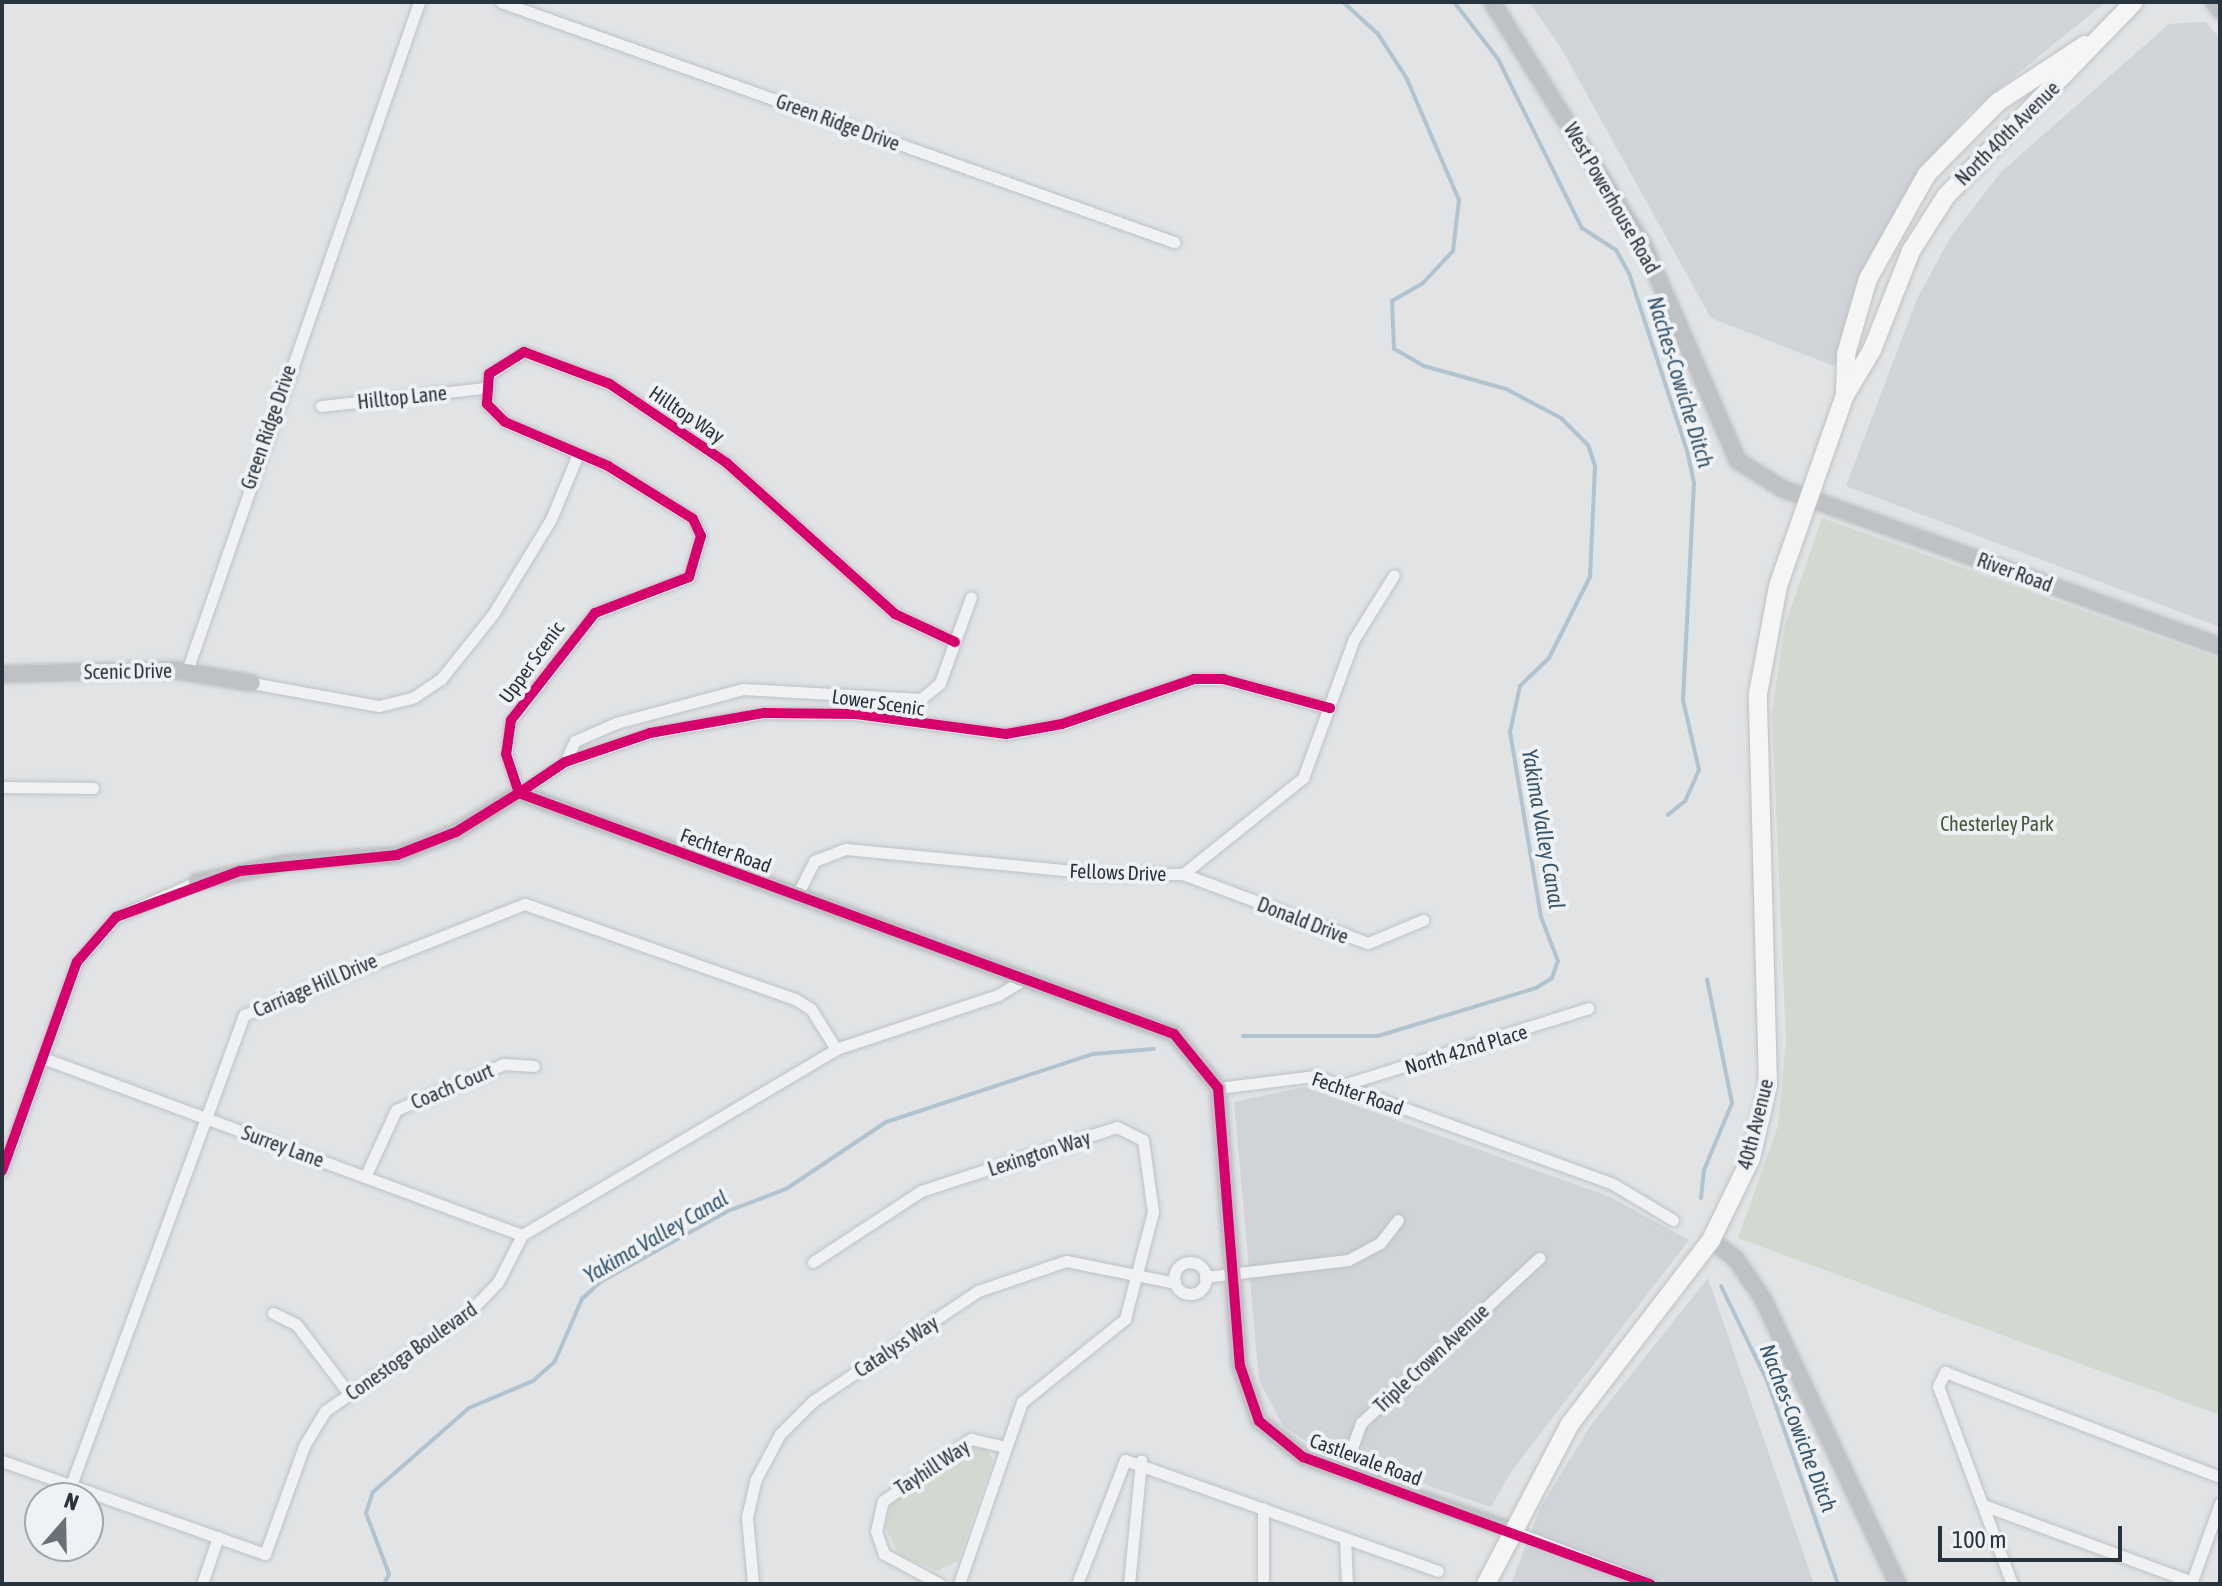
<!DOCTYPE html>
<style>
body{margin:0}
#map{position:relative;width:2222px;height:1586px;overflow:hidden;background:#e1e3e5;font-family:"Asap Condensed",sans-serif}
div>[style]{position:absolute}
[style*='--x']{left:calc(var(--x)*1px);top:calc(var(--y)*1px);width:calc(var(--w)*1px);rotate:calc(var(--a)*1deg)}
.built>*{inset:0;background:#d0d3d8}
.green>*{inset:0;background:#d3d9d1}
.stream>*{height:4px;margin:-2px;padding:0 2px;transform-origin:2px;border-radius:2px;background:#b1c3cf}
.roads{filter:drop-shadow(0 0 2px #bfc1c3) drop-shadow(0 0 2px #bfc1c3)}
.street>*{height:11px;margin:-5.5px;padding:0 5.5px;transform-origin:5.5px;border-radius:5.5px;background:#f0f1f3}
.street>.ring{margin:-5.5px;padding:0;box-sizing:content-box;background:none;border:11px solid #f0f1f3;border-radius:50%}
.secondary>*{height:16px;margin:-8px;padding:0 8px;transform-origin:8px;border-radius:8px;background:#bfc2c5}
.primary>*{height:18px;margin:-9px;padding:0 9px;transform-origin:9px;border-radius:9px;background:#f5f5f6}
.cycleway>*{height:10px;margin:-5px;padding:0 5px;transform-origin:5px;border-radius:5px;background:#d6006c}
span{translate:-50% -50%;white-space:nowrap;text-align:center;line-height:1.15;-webkit-text-stroke:8px #eff2f5;paint-order:stroke}
.street-label{font-size:20px;color:#29333d}
.park-label{font-size:20px;color:#425838}
.water-label{font-size:22px;color:#37566e;font-style:italic}
.frame{position:absolute;inset:0;border:4px solid #29333d;pointer-events:none}
.north{position:absolute;left:24px;top:1482px;width:80px;height:80px;box-sizing:border-box;background:#eff2f5;border:2px solid #a0a6ab;border-radius:50%;rotate:20deg;font-size:22px;font-weight:700;line-height:32px;text-align:center;color:#29333d}
.north::after{content:'';display:block;margin:auto;width:28px;height:36px;background:#697178;clip-path:polygon(50% 0,100% 100%,50% 72%,0 100%)}
.scale{position:absolute;left:1938px;top:1526px;width:184px;height:36px;box-sizing:border-box;border:4px solid #29333d;border-top:0;padding-left:10px;font-size:24px;line-height:28px;white-space:nowrap;color:#29333d;-webkit-text-stroke:6px #eff2f5;paint-order:stroke}
</style>
<div id="map">
<div class="built">
<i style="clip-path:polygon(1529px 2px,2106px 2px,1968px 114px,1909px 190px,1863px 274px,1834px 366px,1711px 318px,1560px 46px)"></i>
<i style="clip-path:polygon(2206px 22px,2220px 39px,2220px 627px,1846px 486px,1917px 299px,1950px 238px,2001px 172px,2169px 24px)"></i>
<i style="clip-path:polygon(1304px 1087px,1608px 1196px,1689px 1240px,1511px 1472px,1491px 1507px,1315px 1447px,1283px 1426px,1259px 1380px,1234px 1102px)"></i>
<i style="clip-path:polygon(1708px 1278px,1814px 1584px,1511px 1584px,1540px 1508px,1591px 1425px)"></i>
</div>
<div class="green">
<i style="clip-path:polygon(1822px 518px,2220px 659px,2220px 1415px,1738px 1238px,1778px 1126px,1786px 1040px,1772px 711px,1785px 625px)"></i>
<i style="clip-path:polygon(969px 1448px,987px 1449px,993px 1460px,958px 1561px,938px 1571px,899px 1555px,885px 1527px,892px 1503px)"></i>
</div>
<div class="stream">
<i style="--x:1454;--y:2;--w:72;--a:52.3"></i>
<i style="--x:1498;--y:59;--w:189;--a:63.6"></i>
<i style="--x:1582;--y:228;--w:40;--a:32.9"></i>
<i style="--x:1616;--y:250;--w:26;--a:61"></i>
<i style="--x:1629;--y:273;--w:186;--a:71.9"></i>
<i style="--x:1687;--y:450;--w:34;--a:78"></i>
<i style="--x:1694;--y:483;--w:217;--a:92.9"></i>
<i style="--x:1683;--y:700;--w:72;--a:77.1"></i>
<i style="--x:1699;--y:770;--w:34;--a:114"></i>
<i style="--x:1685;--y:801;--w:22;--a:141"></i>
<i style="--x:1243;--y:1036;--w:135;--a:0"></i>
<i style="--x:1378;--y:1036;--w:165;--a:-16.9"></i>
<i style="--x:1536;--y:988;--w:19;--a:-32"></i>
<i style="--x:1552;--y:978;--w:18;--a:-71"></i>
<i style="--x:1558;--y:961;--w:47;--a:-111.1"></i>
<i style="--x:1541;--y:917;--w:188;--a:-99.5"></i>
<i style="--x:1510;--y:732;--w:47;--a:-77.7"></i>
<i style="--x:1520;--y:686;--w:40;--a:-44"></i>
<i style="--x:1549;--y:658;--w:91;--a:-63.2"></i>
<i style="--x:1590;--y:577;--w:111;--a:-87.4"></i>
<i style="--x:1595;--y:466;--w:22;--a:-108"></i>
<i style="--x:1588;--y:445;--w:38;--a:-135"></i>
<i style="--x:1561;--y:418;--w:62;--a:-152.2"></i>
<i style="--x:1506;--y:389;--w:85;--a:-164.3"></i>
<i style="--x:1424;--y:366;--w:34;--a:-150"></i>
<i style="--x:1394;--y:349;--w:48;--a:-92.4"></i>
<i style="--x:1392;--y:301;--w:34;--a:-30"></i>
<i style="--x:1422;--y:284;--w:45;--a:-46.8"></i>
<i style="--x:1453;--y:251;--w:51;--a:-83.3"></i>
<i style="--x:1459;--y:200;--w:132;--a:-113.3"></i>
<i style="--x:1407;--y:79;--w:54;--a:-122.8"></i>
<i style="--x:1378;--y:34;--w:47;--a:-137.6"></i>
<i style="--x:1701;--y:1198;--w:28;--a:-84"></i>
<i style="--x:1704;--y:1170;--w:73;--a:-67.3"></i>
<i style="--x:1732;--y:1103;--w:126;--a:-101.4"></i>
<i style="--x:1721;--y:1286;--w:108;--a:64.1"></i>
<i style="--x:1768;--y:1383;--w:213;--a:70.8"></i>
<i style="--x:384;--y:1584;--w:11;--a:-63"></i>
<i style="--x:389;--y:1574;--w:65;--a:-110.7"></i>
<i style="--x:366;--y:1513;--w:22;--a:-72"></i>
<i style="--x:373;--y:1492;--w:128;--a:-41.2"></i>
<i style="--x:469;--y:1408;--w:69;--a:-22.9"></i>
<i style="--x:533;--y:1381;--w:30;--a:-42"></i>
<i style="--x:555;--y:1361;--w:68;--a:-66.5"></i>
<i style="--x:582;--y:1299;--w:25;--a:-43"></i>
<i style="--x:600;--y:1282;--w:146;--a:-29"></i>
<i style="--x:728;--y:1211;--w:62;--a:-20.8"></i>
<i style="--x:786;--y:1189;--w:120;--a:-33.8"></i>
<i style="--x:886;--y:1122;--w:218;--a:-18.2"></i>
<i style="--x:1093;--y:1054;--w:61;--a:-4.7"></i>
</div>
<div class="roads">
<div class="street">
<i style="--x:501;--y:2;--w:715;--a:19.63"></i>
<i style="--x:321;--y:406;--w:164;--a:-6.3"></i>
<i style="--x:955;--y:642;--w:66;--a:-155"></i>
<i style="--x:895;--y:614;--w:226;--a:-138.1"></i>
<i style="--x:727;--y:463;--w:141;--a:-146"></i>
<i style="--x:610;--y:384;--w:92;--a:-159.6"></i>
<i style="--x:524;--y:352;--w:41;--a:147.8"></i>
<i style="--x:489;--y:374;--w:30;--a:94"></i>
<i style="--x:487;--y:404;--w:25;--a:45"></i>
<i style="--x:505;--y:422;--w:112;--a:23.1"></i>
<i style="--x:608;--y:466;--w:100;--a:31.9"></i>
<i style="--x:693;--y:519;--w:19;--a:65"></i>
<i style="--x:701;--y:536;--w:43;--a:106.3"></i>
<i style="--x:689;--y:577;--w:101;--a:159"></i>
<i style="--x:595;--y:613;--w:136;--a:128.1"></i>
<i style="--x:511;--y:720;--w:34;--a:98"></i>
<i style="--x:506;--y:754;--w:41;--a:71.6"></i>
<i style="--x:519;--y:793;--w:55;--a:-34"></i>
<i style="--x:565;--y:762;--w:90;--a:-18.8"></i>
<i style="--x:650;--y:733;--w:116;--a:-10"></i>
<i style="--x:764;--y:713;--w:92;--a:0.6"></i>
<i style="--x:856;--y:714;--w:151;--a:7.6"></i>
<i style="--x:1006;--y:734;--w:57;--a:-10.1"></i>
<i style="--x:1062;--y:724;--w:139;--a:-18.8"></i>
<i style="--x:1194;--y:679;--w:29;--a:0"></i>
<i style="--x:1223;--y:679;--w:111;--a:15.2"></i>
<i style="--x:187;--y:671;--w:708;--a:-70.87"></i>
<i style="--x:252;--y:683;--w:129;--a:10.3"></i>
<i style="--x:379;--y:706;--w:36;--a:-14"></i>
<i style="--x:414;--y:697;--w:32;--a:-34"></i>
<i style="--x:441;--y:679;--w:83;--a:-51.3"></i>
<i style="--x:493;--y:614;--w:111;--a:-58.6"></i>
<i style="--x:551;--y:519;--w:70;--a:-67.4"></i>
<i style="--x:565;--y:762;--w:23;--a:-65"></i>
<i style="--x:575;--y:741;--w:45;--a:-23.7"></i>
<i style="--x:616;--y:723;--w:131;--a:-15"></i>
<i style="--x:743;--y:689;--w:178;--a:3.2"></i>
<i style="--x:921;--y:699;--w:25;--a:-40"></i>
<i style="--x:940;--y:683;--w:91;--a:-70.2"></i>
<i style="--x:2;--y:787;--w:91;--a:0.6"></i>
<i style="--x:1183;--y:874;--w:197;--a:20.5"></i>
<i style="--x:1368;--y:943;--w:60;--a:-22.7"></i>
<i style="--x:797;--y:895;--w:38;--a:-63"></i>
<i style="--x:814;--y:861;--w:34;--a:-21"></i>
<i style="--x:846;--y:849;--w:260;--a:5.5"></i>
<i style="--x:1105;--y:874;--w:78;--a:0"></i>
<i style="--x:1183;--y:874;--w:154;--a:-38.7"></i>
<i style="--x:1303;--y:778;--w:148;--a:-69.9"></i>
<i style="--x:1354;--y:639;--w:75;--a:-58"></i>
<i style="--x:43;--y:1058;--w:511;--a:20.28"></i>
<i style="--x:1343;--y:1085;--w:257;--a:-17.4"></i>
<i style="--x:1218;--y:1088;--w:98;--a:-7.1"></i>
<i style="--x:1315;--y:1076;--w:317;--a:19.9"></i>
<i style="--x:1613;--y:1184;--w:70;--a:31"></i>
<i style="--x:2;--y:1171;--w:222;--a:-70.3"></i>
<i style="--x:77;--y:962;--w:60;--a:-49.1"></i>
<i style="--x:116;--y:917;--w:88;--a:-23.4"></i>
<i style="--x:365;--y:1177;--w:74;--a:-65.2"></i>
<i style="--x:396;--y:1110;--w:117;--a:-23.1"></i>
<i style="--x:504;--y:1064;--w:30;--a:4"></i>
<i style="--x:813;--y:1262;--w:129;--a:-33.3"></i>
<i style="--x:921;--y:1191;--w:206;--a:-18.1"></i>
<i style="--x:1117;--y:1127;--w:29;--a:27"></i>
<i style="--x:1143;--y:1140;--w:73;--a:82.1"></i>
<i style="--x:1153;--y:1212;--w:111;--a:104.7"></i>
<i style="--x:1125;--y:1319;--w:132;--a:141.1"></i>
<i style="--x:1022;--y:1402;--w:193;--a:109.1"></i>
<i class="ring" style="left:1174px;top:1262px;width:21px;height:21px"></i>
<i style="--x:1205;--y:1277;--w:144;--a:-6.8"></i>
<i style="--x:1348;--y:1260;--w:36;--a:-28"></i>
<i style="--x:1380;--y:1243;--w:29;--a:-52"></i>
<i style="--x:273;--y:1313;--w:25;--a:26"></i>
<i style="--x:296;--y:1324;--w:89;--a:52.7"></i>
<i style="--x:2;--y:1461;--w:279;--a:19.5"></i>
<i style="--x:265;--y:1554;--w:115;--a:-70.1"></i>
<i style="--x:304;--y:1446;--w:41;--a:-59"></i>
<i style="--x:325;--y:1411;--w:178;--a:-34.7"></i>
<i style="--x:471;--y:1310;--w:39;--a:-46"></i>
<i style="--x:498;--y:1282;--w:53;--a:-62.9"></i>
<i style="--x:522;--y:1235;--w:365;--a:-30.6"></i>
<i style="--x:836;--y:1049;--w:171;--a:-18.4"></i>
<i style="--x:998;--y:995;--w:31;--a:-31"></i>
<i style="--x:1343;--y:1472;--w:52;--a:-69.8"></i>
<i style="--x:1361;--y:1423;--w:243;--a:-42.8"></i>
<i style="--x:71;--y:1485;--w:501;--a:-69.79"></i>
<i style="--x:244;--y:1015;--w:302;--a:-21.6"></i>
<i style="--x:525;--y:904;--w:286;--a:19.4"></i>
<i style="--x:795;--y:999;--w:19;--a:32"></i>
<i style="--x:811;--y:1009;--w:47;--a:58"></i>
<i style="--x:1983;--y:1505;--w:223;--a:20.2"></i>
<i style="--x:1263;--y:1508;--w:76;--a:90"></i>
<i style="--x:1510;--y:1530;--w:150;--a:21.1"></i>
<i style="--x:1345;--y:1538;--w:46;--a:87.5"></i>
<i style="--x:202;--y:1584;--w:50;--a:-71.2"></i>
<i style="--x:753;--y:1584;--w:67;--a:-95.1"></i>
<i style="--x:747;--y:1517;--w:39;--a:-77"></i>
<i style="--x:756;--y:1479;--w:51;--a:-61.9"></i>
<i style="--x:780;--y:1434;--w:47;--a:-45"></i>
<i style="--x:813;--y:1401;--w:198;--a:-33.7"></i>
<i style="--x:978;--y:1291;--w:93;--a:-18.8"></i>
<i style="--x:1066;--y:1261;--w:111;--a:11.4"></i>
<i style="--x:940;--y:1584;--w:64;--a:-151.8"></i>
<i style="--x:884;--y:1554;--w:24;--a:-109"></i>
<i style="--x:876;--y:1531;--w:31;--a:-77"></i>
<i style="--x:883;--y:1501;--w:108;--a:-35.2"></i>
<i style="--x:971;--y:1439;--w:36;--a:13"></i>
<i style="--x:1077;--y:1584;--w:133;--a:-68.8"></i>
<i style="--x:1125;--y:1460;--w:332;--a:19.5"></i>
<i style="--x:1129;--y:1584;--w:124;--a:-84.4"></i>
<i style="--x:2012;--y:1584;--w:211;--a:-110.5"></i>
<i style="--x:1938;--y:1386;--w:16;--a:-63"></i>
<i style="--x:1945;--y:1372;--w:294;--a:20.9"></i>
<i style="--x:2191;--y:1584;--w:86;--a:-70.3"></i>
</div>
<div class="secondary">
<i style="--x:1492;--y:2;--w:290;--a:58.1"></i>
<i style="--x:1645;--y:248;--w:232;--a:66.4"></i>
<i style="--x:1738;--y:461;--w:53;--a:31.9"></i>
<i style="--x:1783;--y:489;--w:464;--a:19.8"></i>
<i style="--x:2214;--y:2;--w:10;--a:53"></i>
<i style="--x:2;--y:674;--w:172;--a:-1.3"></i>
<i style="--x:174;--y:670;--w:79;--a:9.5"></i>
<i style="--x:197;--y:882;--w:91;--a:-12.1"></i>
<i style="--x:286;--y:863;--w:111;--a:-4.1"></i>
<i style="--x:397;--y:855;--w:63;--a:-21.3"></i>
<i style="--x:456;--y:832;--w:74;--a:-31.8"></i>
<i style="--x:519;--y:793;--w:698;--a:20.2"></i>
<i style="--x:1174;--y:1034;--w:70;--a:50.8"></i>
<i style="--x:1218;--y:1088;--w:279;--a:85.5"></i>
<i style="--x:1240;--y:1366;--w:58;--a:70.9"></i>
<i style="--x:1259;--y:1421;--w:57;--a:39.3"></i>
<i style="--x:1303;--y:1457;--w:219;--a:19.5"></i>
<i style="--x:1711;--y:1240;--w:31;--a:37"></i>
<i style="--x:1736;--y:1259;--w:48;--a:56"></i>
<i style="--x:1763;--y:1299;--w:315;--a:64.7"></i>
</div>
<div class="primary">
<i style="--x:1845;--y:392;--w:38;--a:-88"></i>
<i style="--x:1846;--y:354;--w:78;--a:-73.7"></i>
<i style="--x:1868;--y:279;--w:120;--a:-60.7"></i>
<i style="--x:1927;--y:174;--w:101;--a:-45.4"></i>
<i style="--x:1998;--y:102;--w:104;--a:-33.2"></i>
<i style="--x:1486;--y:1584;--w:181;--a:-62.3"></i>
<i style="--x:1570;--y:1424;--w:232;--a:-52.5"></i>
<i style="--x:1711;--y:1240;--w:91;--a:-64"></i>
<i style="--x:1751;--y:1158;--w:75;--a:-76.9"></i>
<i style="--x:1768;--y:1085;--w:391;--a:-91.5"></i>
<i style="--x:1758;--y:694;--w:110;--a:-79.5"></i>
<i style="--x:1778;--y:586;--w:202;--a:-70.7"></i>
<i style="--x:1845;--y:395;--w:52;--a:-59"></i>
<i style="--x:1872;--y:350;--w:106;--a:-68.5"></i>
<i style="--x:1911;--y:251;--w:65;--a:-57.5"></i>
<i style="--x:1946;--y:196;--w:270;--a:-45.9"></i>
</div>
</div>
<div class="cycleway">
<i style="--x:955;--y:642;--w:66;--a:-155"></i>
<i style="--x:895;--y:614;--w:226;--a:-138.1"></i>
<i style="--x:727;--y:463;--w:141;--a:-146"></i>
<i style="--x:610;--y:384;--w:92;--a:-159.6"></i>
<i style="--x:524;--y:352;--w:41;--a:147.8"></i>
<i style="--x:489;--y:374;--w:30;--a:94"></i>
<i style="--x:487;--y:404;--w:25;--a:45"></i>
<i style="--x:505;--y:422;--w:112;--a:23.1"></i>
<i style="--x:608;--y:466;--w:100;--a:31.9"></i>
<i style="--x:693;--y:519;--w:19;--a:65"></i>
<i style="--x:701;--y:536;--w:43;--a:106.3"></i>
<i style="--x:689;--y:577;--w:101;--a:159"></i>
<i style="--x:595;--y:613;--w:136;--a:128.1"></i>
<i style="--x:511;--y:720;--w:34;--a:98"></i>
<i style="--x:506;--y:754;--w:41;--a:71.6"></i>
<i style="--x:519;--y:793;--w:55;--a:-34"></i>
<i style="--x:565;--y:762;--w:90;--a:-18.8"></i>
<i style="--x:650;--y:733;--w:116;--a:-10"></i>
<i style="--x:764;--y:713;--w:92;--a:0.6"></i>
<i style="--x:856;--y:714;--w:151;--a:7.6"></i>
<i style="--x:1006;--y:734;--w:57;--a:-10.1"></i>
<i style="--x:1062;--y:724;--w:139;--a:-18.8"></i>
<i style="--x:1194;--y:679;--w:29;--a:0"></i>
<i style="--x:1223;--y:679;--w:111;--a:15.2"></i>
<i style="--x:2;--y:1171;--w:222;--a:-70.3"></i>
<i style="--x:77;--y:962;--w:60;--a:-49.1"></i>
<i style="--x:116;--y:917;--w:132;--a:-20.4"></i>
<i style="--x:240;--y:871;--w:158;--a:-5.8"></i>
<i style="--x:397;--y:855;--w:63;--a:-21.3"></i>
<i style="--x:456;--y:832;--w:74;--a:-31.8"></i>
<i style="--x:519;--y:793;--w:698;--a:20.2"></i>
<i style="--x:1174;--y:1034;--w:70;--a:50.8"></i>
<i style="--x:1218;--y:1088;--w:279;--a:85.5"></i>
<i style="--x:1240;--y:1366;--w:58;--a:70.9"></i>
<i style="--x:1259;--y:1421;--w:57;--a:39.3"></i>
<i style="--x:1303;--y:1457;--w:370;--a:20.1"></i>
</div>
<div class="street-label">
<span style="left:838px;top:122px;rotate:20deg">Green Ridge Drive</span>
<span style="left:2007px;top:133px;rotate:-45deg">North 40th Avenue</span>
<span style="left:1612px;top:198px;rotate:60deg">West Powerhouse Road</span>
<span style="left:402px;top:397px;rotate:-6deg">Hilltop Lane</span>
<span style="left:687px;top:414px;rotate:34deg">Hilltop Way</span>
<span style="left:268px;top:427px;rotate:-71deg">Green Ridge Drive</span>
<span style="left:2015px;top:572px;rotate:20deg">River Road</span>
<span style="left:531px;top:662px;rotate:-54deg">Upper Scenic</span>
<span style="left:128px;top:671px;rotate:-1deg">Scenic Drive</span>
<span style="left:878px;top:702px;rotate:8deg">Lower Scenic</span>
<span style="left:726px;top:850px;rotate:20deg">Fechter Road</span>
<span style="left:1118px;top:872px;rotate:2deg">Fellows Drive</span>
<span style="left:1303px;top:920px;rotate:21deg">Donald Drive</span>
<span style="left:315px;top:985px;rotate:-23deg">Carriage Hill Drive</span>
<span style="left:1466px;top:1049px;rotate:-17deg">North 42nd Place</span>
<span style="left:452px;top:1086px;rotate:-23deg">Coach Court</span>
<span style="left:1358px;top:1093px;rotate:19deg">Fechter Road</span>
<span style="left:1755px;top:1124px;rotate:-76deg">40th Avenue</span>
<span style="left:283px;top:1146px;rotate:20deg">Surrey Lane</span>
<span style="left:1039px;top:1153px;rotate:-18deg">Lexington Way</span>
<span style="left:896px;top:1346px;rotate:-33deg">Catalyss Way</span>
<span style="left:411px;top:1351px;rotate:-35deg">Conestoga Boulevard</span>
<span style="left:1431px;top:1358px;rotate:-43deg">Triple Crown Avenue</span>
<span style="left:1366px;top:1459px;rotate:20deg">Castlevale Road</span>
<span style="left:932px;top:1467px;rotate:-33deg">Tayhill Way</span>
</div>
<div class="park-label">
<span style="left:1997px;top:823px">Chesterley Park</span>
</div>
<div class="water-label">
<span style="left:1680px;top:382px;rotate:73deg">Naches-Cowiche Ditch</span>
<span style="left:1543px;top:829px;rotate:80deg">Yakima Valley Canal</span>
<span style="left:656px;top:1237px;rotate:-30deg">Yakima Valley Canal</span>
<span style="left:1798px;top:1428px;rotate:69deg">Naches-Cowiche Ditch</span>
</div>
<div class="frame"></div>
<div class="north">N</div>
<div class="scale">100 m</div>
</div>
